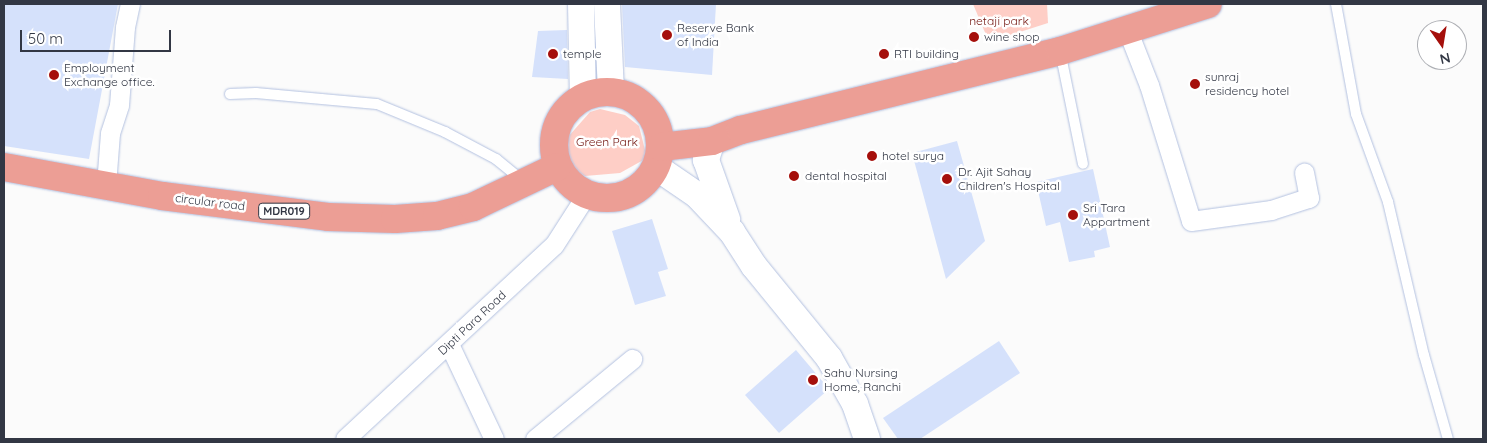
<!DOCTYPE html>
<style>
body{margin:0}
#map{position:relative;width:1487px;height:443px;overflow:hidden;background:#fbfbfb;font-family:Quicksand,sans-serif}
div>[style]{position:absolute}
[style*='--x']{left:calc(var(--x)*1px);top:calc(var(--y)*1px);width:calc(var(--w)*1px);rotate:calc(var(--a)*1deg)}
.green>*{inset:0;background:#fecec6}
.building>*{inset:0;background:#d5e1fb}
.roads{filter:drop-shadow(0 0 1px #b3c1e0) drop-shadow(0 0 1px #b3c1e0)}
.lane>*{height:10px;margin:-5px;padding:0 5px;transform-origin:5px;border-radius:5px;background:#fff}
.street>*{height:19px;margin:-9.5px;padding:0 9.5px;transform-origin:9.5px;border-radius:9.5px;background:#fff}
.secondary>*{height:26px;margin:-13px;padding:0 13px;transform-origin:13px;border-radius:13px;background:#fff}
.primary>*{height:28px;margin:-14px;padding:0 14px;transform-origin:14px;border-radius:14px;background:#ec9e95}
.primary>.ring{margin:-14px;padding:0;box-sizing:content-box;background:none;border:28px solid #ec9e95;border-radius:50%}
.dots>*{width:14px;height:14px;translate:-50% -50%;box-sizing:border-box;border:2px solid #fff;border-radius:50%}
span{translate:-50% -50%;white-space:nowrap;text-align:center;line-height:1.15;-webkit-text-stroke:5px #fff;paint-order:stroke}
.shield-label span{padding:1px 4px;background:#fff;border:1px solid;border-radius:4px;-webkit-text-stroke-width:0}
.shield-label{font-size:11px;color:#323744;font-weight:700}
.park-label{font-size:12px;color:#721610}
.poi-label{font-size:12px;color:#323744}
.left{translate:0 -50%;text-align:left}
.street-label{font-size:12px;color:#323744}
.frame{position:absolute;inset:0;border:5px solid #323744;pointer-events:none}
.north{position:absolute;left:1417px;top:20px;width:50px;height:50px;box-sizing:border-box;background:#fff;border:1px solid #adafb4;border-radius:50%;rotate:167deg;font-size:14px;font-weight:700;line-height:20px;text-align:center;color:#323744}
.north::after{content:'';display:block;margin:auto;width:18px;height:22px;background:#a50f0b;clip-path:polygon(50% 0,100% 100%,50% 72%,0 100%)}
.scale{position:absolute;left:20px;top:30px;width:151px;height:22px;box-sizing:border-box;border:2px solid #323744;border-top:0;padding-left:6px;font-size:15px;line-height:18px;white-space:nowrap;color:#323744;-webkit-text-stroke:4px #fff;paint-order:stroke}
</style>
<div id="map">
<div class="green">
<i style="clip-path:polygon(973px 4px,1047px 4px,1048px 23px,989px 42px)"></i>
<i style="clip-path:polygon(600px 109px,625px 115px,639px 126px,647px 158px,620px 173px,585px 176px,562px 163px,560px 146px,590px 112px)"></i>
</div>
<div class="building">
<i style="clip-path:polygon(4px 4px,118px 4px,89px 159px,4px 146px)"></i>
<i style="clip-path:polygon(622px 4px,716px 4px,712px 75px,625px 67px)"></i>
<i style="clip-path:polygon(567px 30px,568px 79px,532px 77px,538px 31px)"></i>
<i style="clip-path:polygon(957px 141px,985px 241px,946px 279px,912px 153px)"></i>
<i style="clip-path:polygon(1093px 169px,1110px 247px,1094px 251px,1095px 257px,1069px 262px,1060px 222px,1046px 226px,1036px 182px)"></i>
<i style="clip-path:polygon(652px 219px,668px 269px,658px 272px,666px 296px,635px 305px,612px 231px)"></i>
<i style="clip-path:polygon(999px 341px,1020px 373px,920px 439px,898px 439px,883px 418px)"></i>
<i style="clip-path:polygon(796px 350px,829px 389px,779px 433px,745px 395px)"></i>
</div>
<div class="roads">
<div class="lane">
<i style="--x:1336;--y:4;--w:112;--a:79.7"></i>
<i style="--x:1356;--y:114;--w:94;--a:70"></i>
<i style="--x:1388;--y:202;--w:157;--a:76.8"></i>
<i style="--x:1424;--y:355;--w:87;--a:74.1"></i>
<i style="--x:1060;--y:51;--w:115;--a:78.5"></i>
<i style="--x:230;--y:94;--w:26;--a:-2"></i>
<i style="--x:256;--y:93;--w:121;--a:5.2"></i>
<i style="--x:377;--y:104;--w:74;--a:22.4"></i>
<i style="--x:445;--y:132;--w:58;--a:27.9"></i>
<i style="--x:496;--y:159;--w:35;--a:39"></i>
</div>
<div class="street">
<i style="--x:1127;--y:29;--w:60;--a:68.6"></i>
<i style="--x:1149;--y:85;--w:142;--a:72.8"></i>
<i style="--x:1191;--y:221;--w:81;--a:-7.8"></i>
<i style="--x:1271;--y:210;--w:40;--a:-18"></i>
<i style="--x:1309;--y:198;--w:26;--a:-101"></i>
<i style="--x:106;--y:185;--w:52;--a:-85.6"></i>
<i style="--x:110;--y:133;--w:29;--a:-72"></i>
<i style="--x:119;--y:105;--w:78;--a:-85.6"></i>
<i style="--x:125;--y:27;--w:24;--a:-78"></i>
<i style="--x:449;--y:344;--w:105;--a:64.7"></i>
<i style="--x:345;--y:439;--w:285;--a:-42.9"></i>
<i style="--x:554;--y:245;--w:59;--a:-57.4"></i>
<i style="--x:535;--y:439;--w:126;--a:-39.5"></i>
</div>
<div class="secondary">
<i style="--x:581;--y:4;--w:93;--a:88.8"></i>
<i style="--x:607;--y:4;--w:87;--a:87.4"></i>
<i style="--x:712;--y:141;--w:20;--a:108"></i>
<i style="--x:706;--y:160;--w:63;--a:70.4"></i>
<i style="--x:656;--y:167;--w:50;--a:34.3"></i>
<i style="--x:697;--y:195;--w:51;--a:46.6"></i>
<i style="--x:732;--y:232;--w:40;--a:57.1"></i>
<i style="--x:754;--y:266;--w:119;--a:50.8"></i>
<i style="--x:829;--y:358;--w:53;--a:60.5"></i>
<i style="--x:855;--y:404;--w:37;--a:71"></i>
</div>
<div class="primary">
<i class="ring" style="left:554px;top:92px;width:78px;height:78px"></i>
<i style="--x:661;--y:147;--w:51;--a:-6.7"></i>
<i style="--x:712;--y:141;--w:31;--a:-21"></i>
<i style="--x:741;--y:130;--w:329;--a:-13.9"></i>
<i style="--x:1060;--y:51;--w:155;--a:-17.6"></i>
<i style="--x:4;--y:167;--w:161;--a:10.4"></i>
<i style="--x:162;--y:196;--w:167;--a:7.2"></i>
<i style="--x:328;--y:217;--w:67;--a:1.7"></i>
<i style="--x:395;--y:219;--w:42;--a:-4.1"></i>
<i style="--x:437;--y:216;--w:37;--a:-14"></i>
<i style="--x:473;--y:207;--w:93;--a:-25.5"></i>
</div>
</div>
<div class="dots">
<i style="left:667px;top:35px;background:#a50f0b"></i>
<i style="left:974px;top:37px;background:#a50f0b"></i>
<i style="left:553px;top:54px;background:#a50f0b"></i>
<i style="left:884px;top:54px;background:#a50f0b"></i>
<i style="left:54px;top:75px;background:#a50f0b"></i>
<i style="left:1195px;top:84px;background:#a50f0b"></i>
<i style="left:872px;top:156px;background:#a50f0b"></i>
<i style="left:794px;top:176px;background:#a50f0b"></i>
<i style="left:947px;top:179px;background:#a50f0b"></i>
<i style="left:1073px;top:215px;background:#a50f0b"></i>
<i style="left:813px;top:380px;background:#a50f0b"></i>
</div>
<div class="shield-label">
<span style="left:284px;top:211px">MDR019</span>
</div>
<div class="park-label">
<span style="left:999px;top:21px">netaji park</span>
<span style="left:607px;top:142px">Green Park</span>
</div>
<div class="poi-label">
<span class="left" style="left:677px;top:35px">Reserve Bank<br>of India</span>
<span class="left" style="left:984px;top:37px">wine shop</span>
<span class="left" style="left:563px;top:54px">temple</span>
<span class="left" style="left:894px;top:54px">RTI building</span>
<span class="left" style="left:64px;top:75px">Employment<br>Exchange office.</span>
<span class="left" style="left:1205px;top:84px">sunraj<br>residency hotel</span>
<span class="left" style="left:882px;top:156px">hotel surya</span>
<span class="left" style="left:958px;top:179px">Dr. Ajit Sahay<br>Children's Hospital</span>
<span class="left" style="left:805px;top:176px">dental hospital</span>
<span class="left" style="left:1083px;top:215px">Sri Tara<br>Appartment</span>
<span class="left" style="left:824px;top:380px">Sahu Nursing<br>Home, Ranchi</span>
</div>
<div class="street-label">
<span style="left:210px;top:202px;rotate:7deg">circular road</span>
<span style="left:472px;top:323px;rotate:-43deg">Dipti Para Road</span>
</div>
<div class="frame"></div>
<div class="north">N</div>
<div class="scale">50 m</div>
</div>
